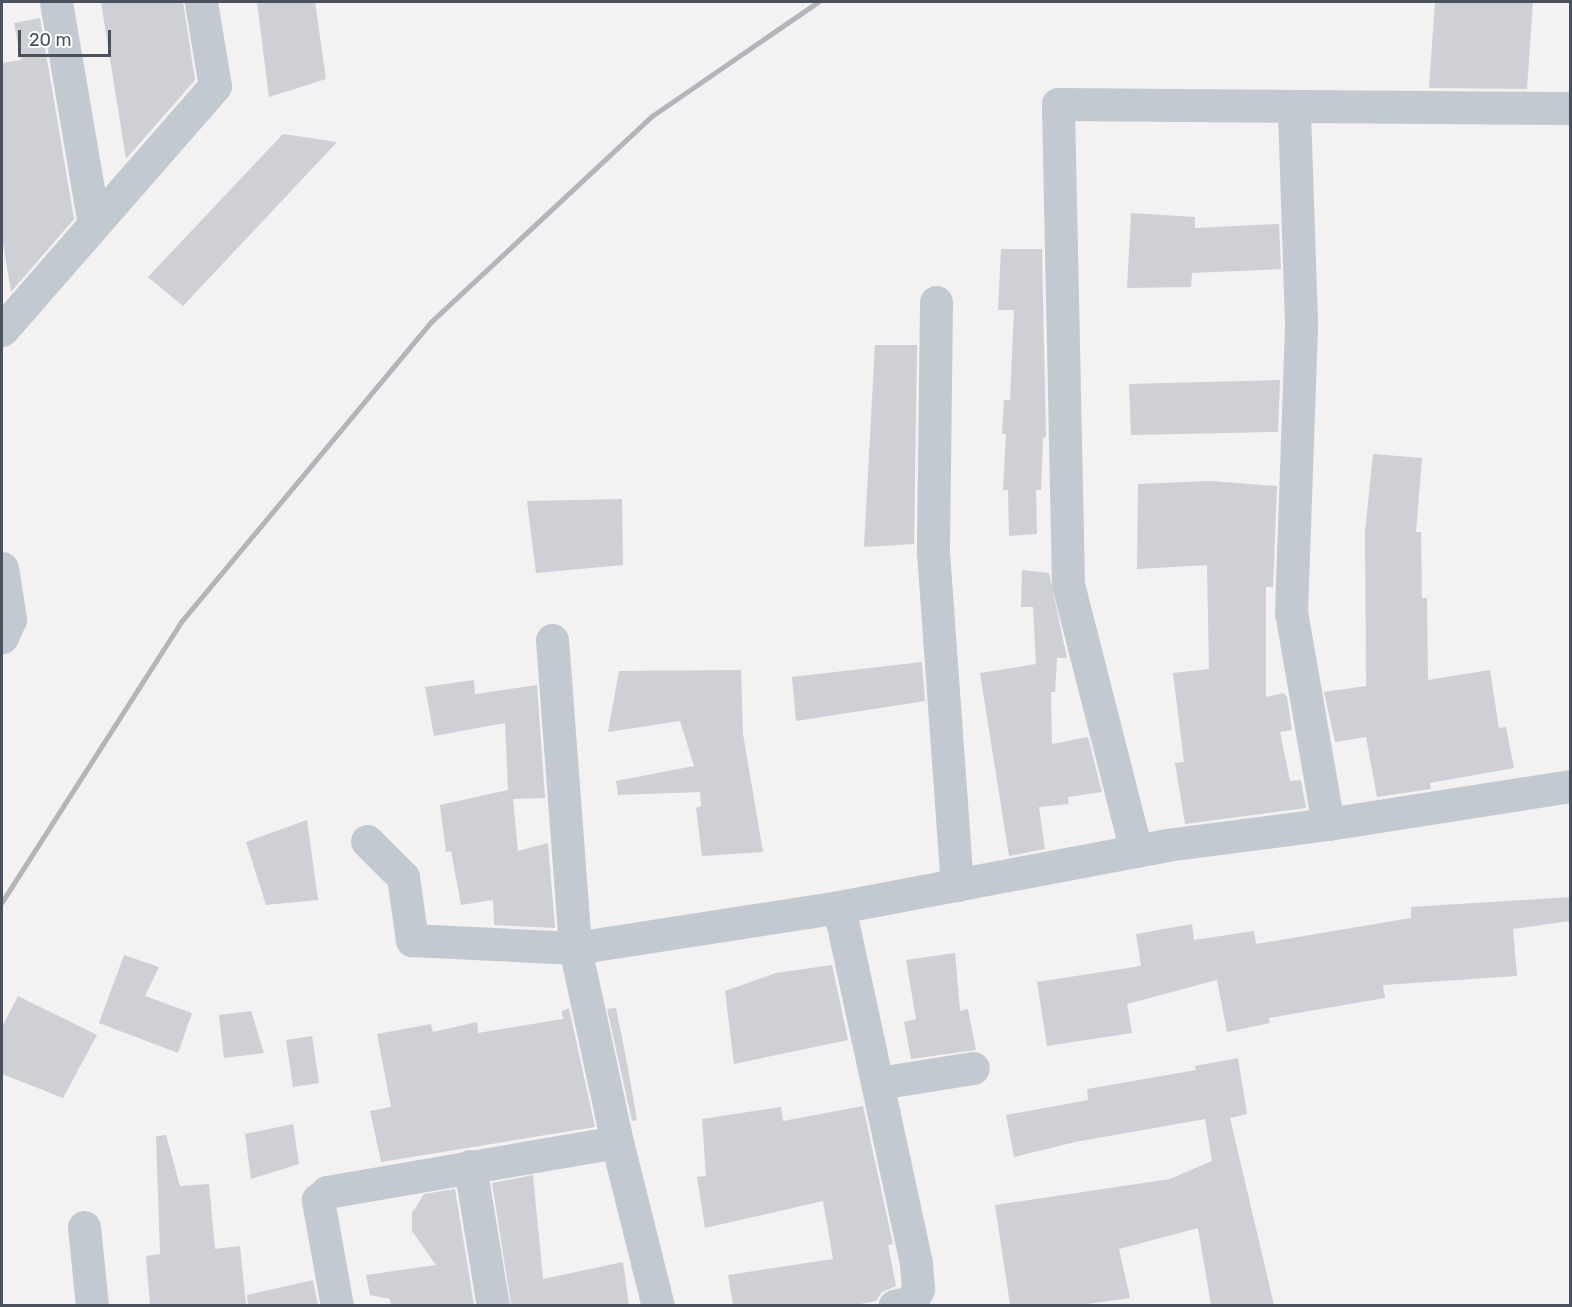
<!DOCTYPE html>
<style>
body{margin:0}
#map{position:relative;width:1572px;height:1307px;overflow:hidden;background:#f3f1f1;font-family:Rubik,sans-serif}
div>[style]{position:absolute}
[style*='--x']{left:calc(var(--x)*1px);top:calc(var(--y)*1px);width:calc(var(--w)*1px);rotate:calc(var(--a)*1deg)}
.building>*{inset:0;background:#ced0d5}
.minor>*{height:33px;margin:-16.5px;padding:0 16.5px;transform-origin:16.5px;border-radius:16.5px;background:#c3c9d1}
.rail>*{height:4.5px;margin:-2.25px;padding:0 2.25px;transform-origin:2.25px;border-radius:2.25px;background:#b4b5ba}
span{translate:-50% -50%;white-space:nowrap;text-align:center;line-height:1.15;-webkit-text-stroke:5px #fff;paint-order:stroke}
.frame{position:absolute;inset:0;border:3px solid #4a515d;pointer-events:none}
.scale{position:absolute;left:18px;top:30px;width:93px;height:27px;box-sizing:border-box;border:3px solid #4a515d;border-top:0;padding-left:8px;font-size:18px;line-height:21px;white-space:nowrap;color:#4a515d;-webkit-text-stroke:4px #fff;paint-order:stroke}
</style>
<div id="map">
<div class="building">
<i style="clip-path:polygon(101px 2px,183px 2px,195px 80px,126px 159px)"></i>
<i style="clip-path:polygon(257px 2px,315px 2px,326px 79px,269px 97px)"></i>
<i style="clip-path:polygon(1435px 2px,1533px 2px,1527px 89px,1429px 88px)"></i>
<i style="clip-path:polygon(40px 18px,74px 219px,11px 292px,2px 237px,2px 63px,21px 60px,14px 23px)"></i>
<i style="clip-path:polygon(283px 134px,337px 142px,183px 306px,148px 277px)"></i>
<i style="clip-path:polygon(1131px 213px,1195px 217px,1195px 228px,1279px 224px,1281px 269px,1192px 273px,1191px 287px,1127px 288px)"></i>
<i style="clip-path:polygon(1001px 249px,1042px 249px,1046px 437px,1043px 438px,1041px 490px,1036px 490px,1037px 534px,1009px 536px,1008px 490px,1003px 490px,1006px 434px,1002px 434px,1004px 400px,1010px 400px,1014px 310px,998px 310px)"></i>
<i style="clip-path:polygon(875px 345px,917px 345px,914px 544px,864px 547px)"></i>
<i style="clip-path:polygon(1280px 380px,1278px 432px,1131px 435px,1129px 384px)"></i>
<i style="clip-path:polygon(1373px 454px,1422px 458px,1416px 532px,1421px 532px,1422px 598px,1427px 598px,1428px 680px,1490px 670px,1499px 728px,1506px 727px,1514px 768px,1430px 783px,1431px 789px,1377px 797px,1366px 737px,1335px 742px,1324px 692px,1366px 686px,1365px 532px)"></i>
<i style="clip-path:polygon(1210px 481px,1277px 486px,1273px 587px,1266px 587px,1266px 697px,1284px 693px,1287px 697px,1292px 730px,1280px 732px,1290px 781px,1301px 780px,1306px 808px,1185px 824px,1175px 763px,1184px 762px,1173px 673px,1209px 669px,1207px 565px,1137px 569px,1138px 484px)"></i>
<i style="clip-path:polygon(622px 499px,623px 565px,536px 573px,527px 501px)"></i>
<i style="clip-path:polygon(1022px 570px,1049px 573px,1067px 658px,1057px 658px,1055px 692px,1051px 692px,1052px 744px,1088px 737px,1102px 792px,1068px 797px,1069px 804px,1039px 807px,1045px 849px,1009px 856px,980px 673px,1036px 664px,1033px 607px,1021px 607px)"></i>
<i style="clip-path:polygon(922px 662px,925px 701px,796px 721px,792px 677px)"></i>
<i style="clip-path:polygon(741px 670px,743px 734px,763px 852px,702px 856px,696px 808px,701px 806px,700px 792px,618px 795px,616px 781px,694px 766px,680px 721px,608px 732px,619px 671px)"></i>
<i style="clip-path:polygon(474px 680px,475px 694px,537px 685px,545px 798px,513px 799px,518px 851px,548px 843px,555px 928px,494px 925px,493px 900px,461px 905px,451px 851px,446px 852px,440px 805px,508px 790px,505px 723px,434px 736px,425px 687px)"></i>
<i style="clip-path:polygon(307px 820px,318px 900px,266px 905px,246px 842px)"></i>
<i style="clip-path:polygon(1570px 897px,1570px 921px,1513px 929px,1517px 976px,1383px 985px,1385px 998px,1269px 1018px,1270px 1023px,1227px 1032px,1217px 980px,1127px 1004px,1132px 1033px,1047px 1046px,1037px 982px,1141px 966px,1136px 934px,1192px 924px,1194px 940px,1254px 931px,1256px 944px,1411px 918px,1411px 907px)"></i>
<i style="clip-path:polygon(955px 953px,960px 1011px,968px 1009px,976px 1050px,911px 1059px,904px 1022px,916px 1019px,906px 960px)"></i>
<i style="clip-path:polygon(124px 955px,159px 967px,145px 996px,192px 1013px,178px 1053px,99px 1023px)"></i>
<i style="clip-path:polygon(832px 965px,848px 1040px,734px 1064px,725px 991px,776px 973px)"></i>
<i style="clip-path:polygon(18px 996px,97px 1035px,63px 1098px,2px 1074px,2px 1027px)"></i>
<i style="clip-path:polygon(569px 1008px,595px 1127px,381px 1162px,370px 1111px,391px 1107px,377px 1034px,431px 1024px,433px 1032px,477px 1022px,478px 1033px,563px 1019px,562px 1011px)"></i>
<i style="clip-path:polygon(616px 1008px,627px 1063px,637px 1120px,632px 1121px,607px 1009px)"></i>
<i style="clip-path:polygon(251px 1011px,264px 1053px,224px 1058px,219px 1015px)"></i>
<i style="clip-path:polygon(312px 1036px,319px 1083px,293px 1087px,286px 1040px)"></i>
<i style="clip-path:polygon(1238px 1058px,1247px 1114px,1230px 1118px,1274px 1305px,1211px 1305px,1198px 1228px,1119px 1249px,1130px 1298px,1080px 1305px,1010px 1305px,995px 1205px,1170px 1179px,1212px 1161px,1205px 1119px,1075px 1142px,1014px 1157px,1006px 1115px,1088px 1100px,1087px 1089px,1196px 1070px,1195px 1066px)"></i>
<i style="clip-path:polygon(863px 1106px,893px 1244px,888px 1245px,896px 1286px,882px 1292px,876px 1301px,855px 1305px,733px 1305px,728px 1275px,833px 1259px,823px 1201px,705px 1228px,697px 1177px,706px 1176px,702px 1119px,781px 1107px,783px 1121px)"></i>
<i style="clip-path:polygon(293px 1124px,299px 1164px,251px 1179px,245px 1134px)"></i>
<i style="clip-path:polygon(166px 1135px,180px 1186px,209px 1184px,215px 1249px,240px 1246px,246px 1305px,150px 1305px,146px 1256px,160px 1254px,156px 1136px)"></i>
<i style="clip-path:polygon(533px 1175px,543px 1279px,623px 1262px,629px 1305px,511px 1305px,492px 1183px)"></i>
<i style="clip-path:polygon(455px 1189px,474px 1305px,391px 1305px,390px 1299px,370px 1295px,366px 1275px,436px 1265px,412px 1231px,412px 1213px,424px 1194px)"></i>
<i style="clip-path:polygon(313px 1280px,318px 1305px,248px 1305px,247px 1295px)"></i>
</div>
<div class="minor">
<i style="--x:56;--y:2;--w:225;--a:80.3"></i>
<i style="--x:936;--y:302;--w:250;--a:90.7"></i>
<i style="--x:933;--y:552;--w:334;--a:85.9"></i>
<i style="--x:2;--y:330;--w:324;--a:-48.9"></i>
<i style="--x:215;--y:86;--w:85;--a:-99.5"></i>
<i style="--x:2;--y:568;--w:52;--a:81.1"></i>
<i style="--x:10;--y:619;--w:20;--a:114"></i>
<i style="--x:552;--y:640;--w:309;--a:85.7"></i>
<i style="--x:575;--y:948;--w:267;--a:-8.8"></i>
<i style="--x:839;--y:907;--w:365;--a:77.8"></i>
<i style="--x:916;--y:1264;--w:25;--a:85"></i>
<i style="--x:918;--y:1289;--w:15;--a:118"></i>
<i style="--x:911;--y:1302;--w:17;--a:167"></i>
<i style="--x:1328;--y:824;--w:245;--a:-8.9"></i>
<i style="--x:367;--y:841;--w:51;--a:45"></i>
<i style="--x:403;--y:877;--w:64;--a:81.9"></i>
<i style="--x:412;--y:940;--w:163;--a:2.8"></i>
<i style="--x:575;--y:948;--w:198;--a:77.8"></i>
<i style="--x:617;--y:1142;--w:169;--a:76"></i>
<i style="--x:1136;--y:851;--w:276;--a:-104.3"></i>
<i style="--x:1068;--y:584;--w:480;--a:-91.2"></i>
<i style="--x:1058;--y:104;--w:512;--a:0.45"></i>
<i style="--x:839;--y:907;--w:333;--a:-10.7"></i>
<i style="--x:1166;--y:845;--w:163;--a:-7.4"></i>
<i style="--x:1328;--y:824;--w:214;--a:-99.9"></i>
<i style="--x:1291;--y:613;--w:291;--a:-88"></i>
<i style="--x:1301;--y:322;--w:215;--a:-91.9"></i>
<i style="--x:879;--y:1083;--w:95;--a:-9.1"></i>
<i style="--x:470;--y:1166;--w:142;--a:80.7"></i>
<i style="--x:84;--y:1227;--w:79;--a:84.2"></i>
<i style="--x:337;--y:1306;--w:108;--a:-100.2"></i>
<i style="--x:318;--y:1200;--w:12;--a:-42"></i>
<i style="--x:327;--y:1192;--w:294;--a:-9.8"></i>
</div>
<div class="rail">
<i style="--x:2;--y:902;--w:332;--a:-57.4"></i>
<i style="--x:181;--y:622;--w:391;--a:-50.2"></i>
<i style="--x:431;--y:322;--w:302;--a:-43"></i>
<i style="--x:652;--y:116;--w:201;--a:-34.5"></i>
</div>
<div class="frame"></div>
<div class="scale">20 m</div>
</div>
